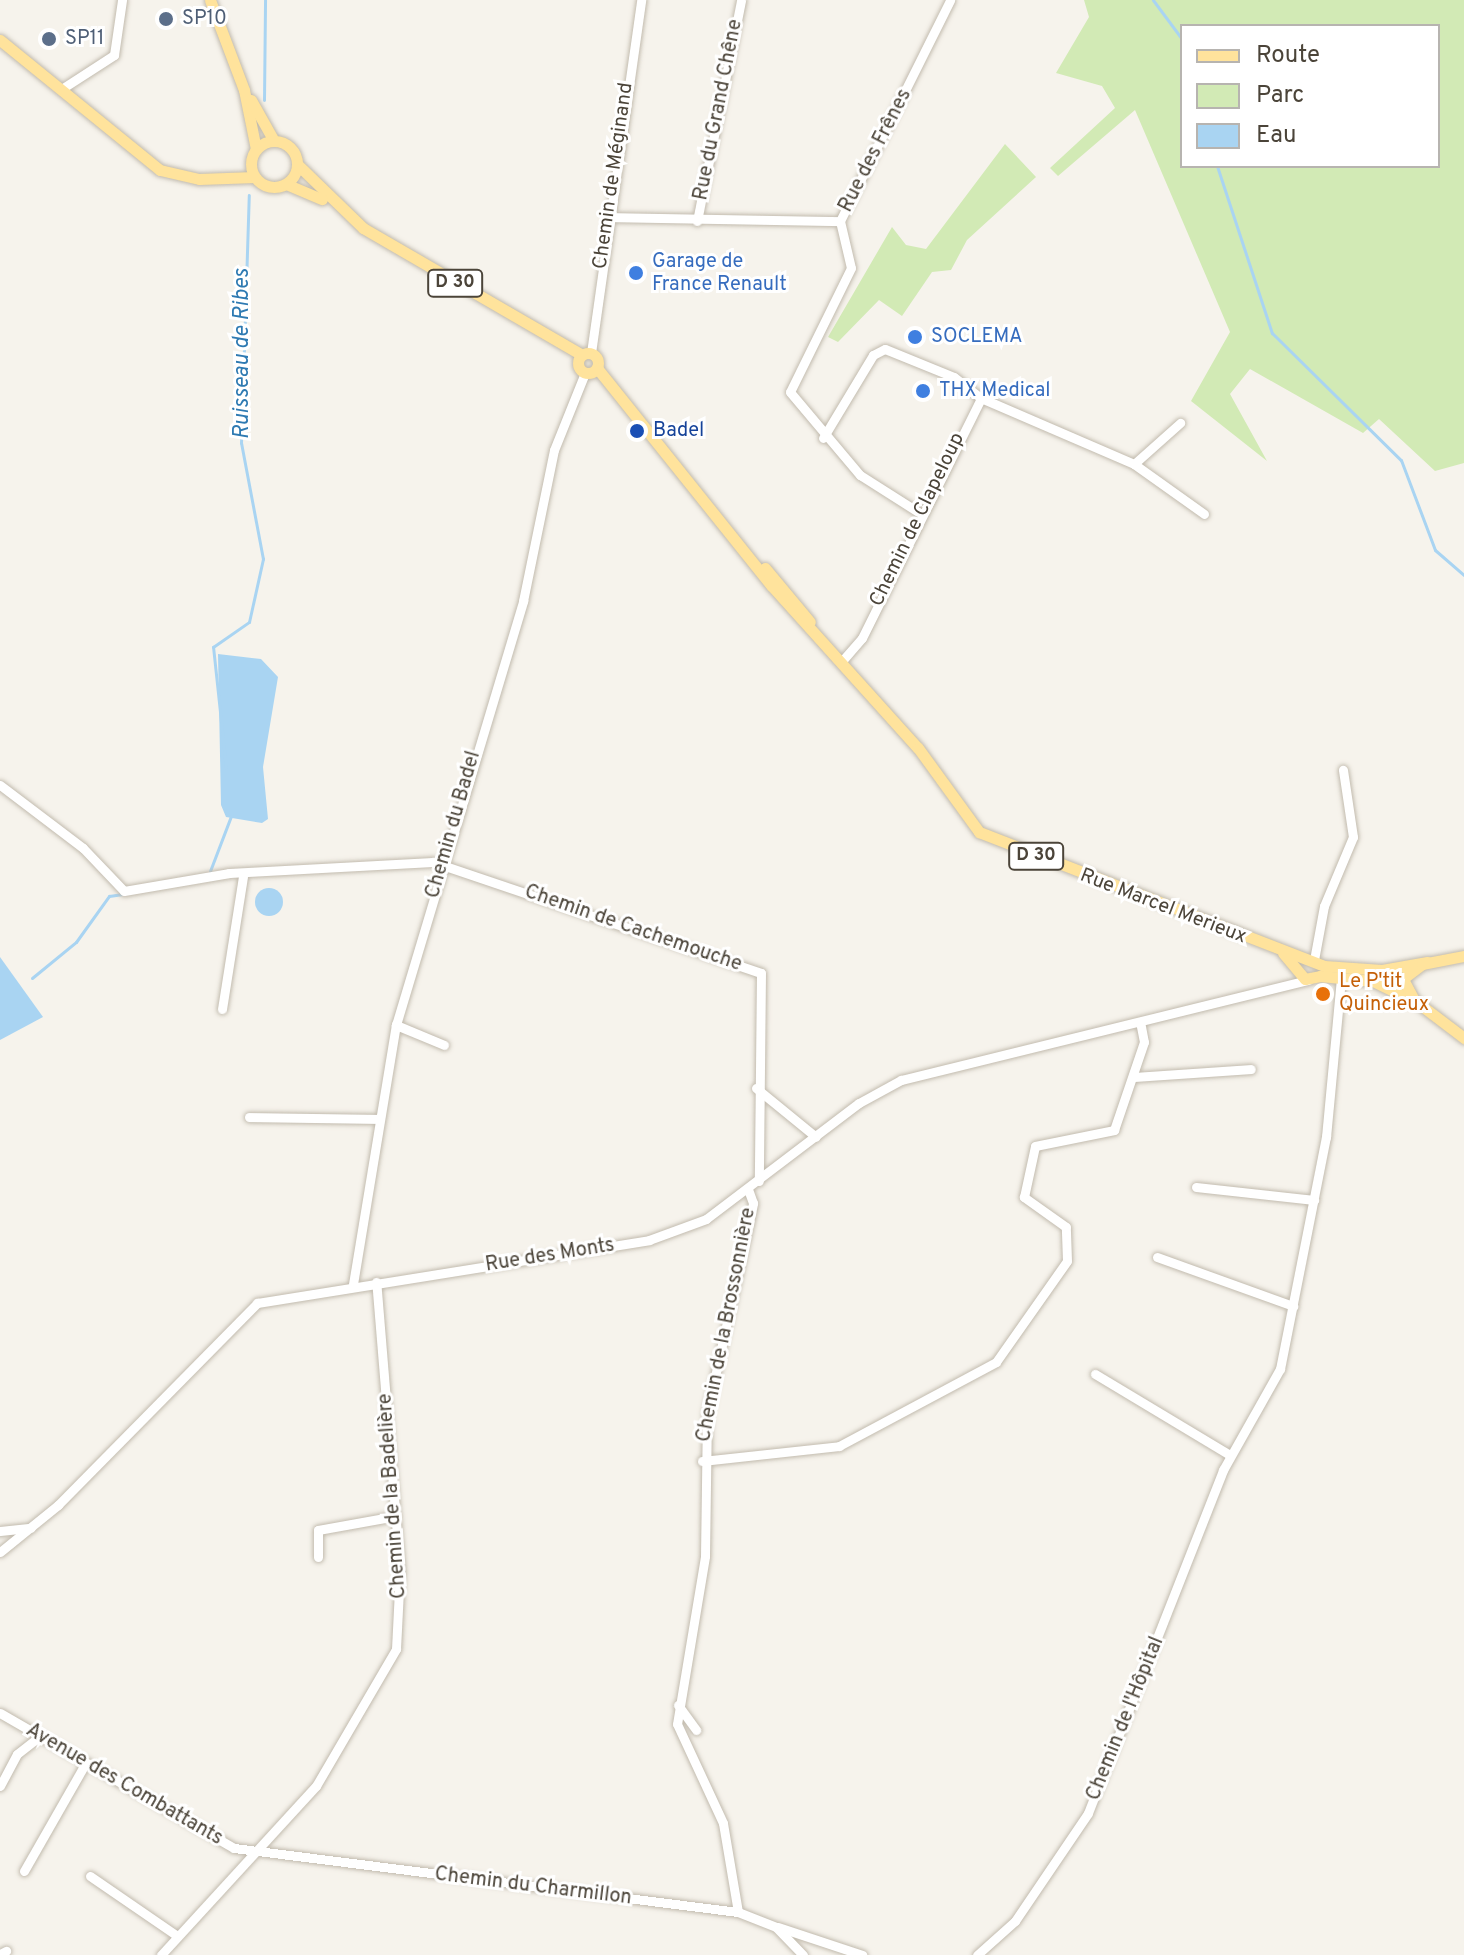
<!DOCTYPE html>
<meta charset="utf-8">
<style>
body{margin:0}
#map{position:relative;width:1464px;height:1955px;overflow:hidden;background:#f6f3ec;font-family:Overpass,sans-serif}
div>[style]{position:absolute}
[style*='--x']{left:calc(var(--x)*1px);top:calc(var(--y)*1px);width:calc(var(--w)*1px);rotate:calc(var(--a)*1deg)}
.green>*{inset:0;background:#d2eab5}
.water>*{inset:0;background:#a9d4f2}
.round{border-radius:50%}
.stream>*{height:3px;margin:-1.5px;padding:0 1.5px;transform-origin:1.5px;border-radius:1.5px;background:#a9d4f2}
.roads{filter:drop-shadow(0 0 2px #c2bbae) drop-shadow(0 0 2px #c2bbae)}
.minor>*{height:9px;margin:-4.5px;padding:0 4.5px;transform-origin:4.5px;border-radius:4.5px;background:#fff}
.major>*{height:11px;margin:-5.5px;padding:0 5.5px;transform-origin:5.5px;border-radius:5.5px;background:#ffe39c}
.major>.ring{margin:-5.5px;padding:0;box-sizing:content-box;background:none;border:11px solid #ffe39c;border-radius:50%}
.dots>*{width:22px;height:22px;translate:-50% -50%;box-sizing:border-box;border:4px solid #fff;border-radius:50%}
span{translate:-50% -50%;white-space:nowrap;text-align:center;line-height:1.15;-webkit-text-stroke:6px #fff;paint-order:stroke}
.shield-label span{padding:2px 6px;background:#fff;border:2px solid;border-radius:6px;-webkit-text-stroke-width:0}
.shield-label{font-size:18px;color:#4b4439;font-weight:700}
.service-label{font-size:20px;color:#4e5e75}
.left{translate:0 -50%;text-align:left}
.street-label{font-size:20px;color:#4b4439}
.shop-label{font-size:20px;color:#366cbe}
.transit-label{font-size:20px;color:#164399}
.food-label{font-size:20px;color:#c56008}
.water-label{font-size:22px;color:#2e7ab2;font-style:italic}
.legend{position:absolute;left:1180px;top:24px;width:260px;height:144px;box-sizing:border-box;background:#fff;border:2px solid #b7b4b0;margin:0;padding:10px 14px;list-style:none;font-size:24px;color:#4b4439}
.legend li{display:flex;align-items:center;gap:16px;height:40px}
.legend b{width:40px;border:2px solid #b7b4b0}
</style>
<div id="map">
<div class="green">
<i style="clip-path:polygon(evenodd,1084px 0,1464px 0,1464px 463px,1435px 471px,1379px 419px,1363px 433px,1250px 369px,1230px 394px,1267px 461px,1191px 401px,1230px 332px,1135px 110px,1058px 176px,1050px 168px,1115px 108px,1102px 86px,1056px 73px,1089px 17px,1084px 0,1182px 26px,1438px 26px,1438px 166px,1182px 166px,1182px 26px)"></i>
<i style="clip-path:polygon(1005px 144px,1036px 177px,967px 240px,951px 270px,932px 272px,902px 316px,879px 300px,838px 342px,828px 337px,892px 227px,906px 245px,926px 249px)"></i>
</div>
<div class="water">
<i style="clip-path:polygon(218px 654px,261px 659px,278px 677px,263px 767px,268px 819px,262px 823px,226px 817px,221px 805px)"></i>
<i class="round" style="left:255px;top:888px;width:28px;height:28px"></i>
<i style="clip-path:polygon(0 957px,43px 1017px,0 1040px)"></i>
</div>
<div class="stream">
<i style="--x:1153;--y:0;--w:49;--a:53.4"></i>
<i style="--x:264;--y:100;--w:100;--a:-89.4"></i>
<i style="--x:1217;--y:166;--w:176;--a:71.8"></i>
<i style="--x:1272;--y:333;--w:181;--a:44.6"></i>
<i style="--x:1401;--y:460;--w:96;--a:69.3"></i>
<i style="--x:1435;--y:550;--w:38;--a:41"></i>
<i style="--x:226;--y:768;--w:122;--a:-96.1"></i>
<i style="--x:213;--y:647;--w:44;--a:-34.8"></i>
<i style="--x:249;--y:622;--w:65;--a:-77.5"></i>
<i style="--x:263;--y:559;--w:118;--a:-100.7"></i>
<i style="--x:241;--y:443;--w:248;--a:-88.2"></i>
<i style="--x:210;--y:871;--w:59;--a:-69.1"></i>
<i style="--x:32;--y:978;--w:57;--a:-39.3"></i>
<i style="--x:76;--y:942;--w:57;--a:-54.3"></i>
<i style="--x:109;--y:896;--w:14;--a:-8"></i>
</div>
<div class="roads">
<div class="minor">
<i style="--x:63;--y:88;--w:61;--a:-32.9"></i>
<i style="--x:114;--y:55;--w:56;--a:-81.7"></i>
<i style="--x:608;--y:217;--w:232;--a:1"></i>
<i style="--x:840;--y:221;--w:247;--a:-63.5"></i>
<i style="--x:697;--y:221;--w:225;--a:-78.7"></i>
<i style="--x:840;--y:221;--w:48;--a:76.8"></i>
<i style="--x:851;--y:268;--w:138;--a:116.2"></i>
<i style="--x:790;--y:392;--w:109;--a:49.9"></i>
<i style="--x:860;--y:475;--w:69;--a:32.5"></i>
<i style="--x:591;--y:353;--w:357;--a:-81.9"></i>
<i style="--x:981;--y:398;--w:167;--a:23.3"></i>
<i style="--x:1134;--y:464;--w:86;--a:35.5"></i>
<i style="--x:823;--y:438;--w:97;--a:-58.9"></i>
<i style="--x:873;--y:355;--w:13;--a:-27"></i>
<i style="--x:885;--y:349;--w:74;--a:22.1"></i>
<i style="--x:954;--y:377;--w:34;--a:38"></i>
<i style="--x:1134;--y:464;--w:62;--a:-41.7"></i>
<i style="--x:842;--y:661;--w:30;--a:-49"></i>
<i style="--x:862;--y:638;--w:268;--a:-63.6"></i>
<i style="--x:0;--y:785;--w:104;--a:37.2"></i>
<i style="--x:83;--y:848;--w:59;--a:46.4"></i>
<i style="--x:124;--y:891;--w:107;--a:-9.7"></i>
<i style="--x:229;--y:873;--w:204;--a:-3.1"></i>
<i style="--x:433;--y:862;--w:346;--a:18.7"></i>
<i style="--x:761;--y:973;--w:208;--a:90.6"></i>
<i style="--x:1314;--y:960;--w:55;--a:-79.5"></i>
<i style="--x:1324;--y:906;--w:75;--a:-67.2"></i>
<i style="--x:1353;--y:837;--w:68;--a:-98.5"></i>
<i style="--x:222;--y:1009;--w:134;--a:-81"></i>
<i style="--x:396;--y:1025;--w:52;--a:22.6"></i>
<i style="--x:1135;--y:1077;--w:116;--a:-3.9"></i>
<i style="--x:756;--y:1088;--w:77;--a:39.2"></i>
<i style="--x:249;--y:1117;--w:129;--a:0.9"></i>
<i style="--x:1196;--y:1187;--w:119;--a:6.3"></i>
<i style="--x:1157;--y:1257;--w:145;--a:19.8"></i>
<i style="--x:353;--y:1284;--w:263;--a:-80.6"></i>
<i style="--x:396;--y:1025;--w:443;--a:-73.3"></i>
<i style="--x:523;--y:601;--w:154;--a:-78.4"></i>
<i style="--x:554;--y:450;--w:83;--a:-68.1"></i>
<i style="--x:1095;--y:1374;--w:157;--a:31"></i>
<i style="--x:702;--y:1461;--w:138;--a:-6.2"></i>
<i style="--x:839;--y:1446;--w:178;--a:-28.1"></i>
<i style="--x:996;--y:1362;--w:123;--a:-54.9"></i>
<i style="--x:1067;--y:1261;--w:34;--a:-92"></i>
<i style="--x:1066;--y:1227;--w:52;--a:-144.5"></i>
<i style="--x:1024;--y:1197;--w:52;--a:-77.8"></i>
<i style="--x:1035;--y:1146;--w:81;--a:-11.4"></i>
<i style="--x:1114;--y:1130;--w:93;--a:-71.2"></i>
<i style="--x:1144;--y:1042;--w:20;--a:-101"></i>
<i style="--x:0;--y:1531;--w:31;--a:-6"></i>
<i style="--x:0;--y:1552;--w:75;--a:-39"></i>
<i style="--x:58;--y:1505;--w:284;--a:-45.4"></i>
<i style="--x:257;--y:1303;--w:397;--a:-9.1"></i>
<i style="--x:649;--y:1240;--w:61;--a:-20.2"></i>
<i style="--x:706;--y:1219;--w:192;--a:-37.2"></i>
<i style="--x:859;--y:1103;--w:48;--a:-28.7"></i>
<i style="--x:901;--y:1080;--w:419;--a:-13.8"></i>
<i style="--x:318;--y:1557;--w:27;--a:-90"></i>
<i style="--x:318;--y:1530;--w:79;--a:-10.2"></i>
<i style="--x:678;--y:1705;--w:31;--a:54"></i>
<i style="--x:0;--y:1713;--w:270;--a:30"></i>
<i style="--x:234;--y:1848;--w:508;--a:7.24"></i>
<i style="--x:738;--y:1912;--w:41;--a:21.5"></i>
<i style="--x:776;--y:1927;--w:39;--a:46"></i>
<i style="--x:0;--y:1786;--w:36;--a:-62"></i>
<i style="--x:17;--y:1754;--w:28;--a:-38"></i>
<i style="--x:24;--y:1871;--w:123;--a:-60.3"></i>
<i style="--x:90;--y:1876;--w:104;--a:34.5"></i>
<i style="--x:738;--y:1912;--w:90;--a:-99.6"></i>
<i style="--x:723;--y:1823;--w:109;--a:-114.9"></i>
<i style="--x:677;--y:1724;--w:170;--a:-80.5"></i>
<i style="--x:705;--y:1556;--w:143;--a:-89.2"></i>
<i style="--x:707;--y:1413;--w:215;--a:-77.6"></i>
<i style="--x:753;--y:1203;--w:15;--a:-110"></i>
<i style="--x:778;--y:1927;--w:89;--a:18.4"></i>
<i style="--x:0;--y:1954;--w:7;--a:-27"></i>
<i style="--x:161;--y:1955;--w:229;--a:-47.5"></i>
<i style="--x:316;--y:1786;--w:159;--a:-59.7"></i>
<i style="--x:396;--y:1649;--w:78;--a:-87.1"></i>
<i style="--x:400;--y:1571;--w:290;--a:-94.7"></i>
<i style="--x:977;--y:1955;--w:51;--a:-41.8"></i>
<i style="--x:1015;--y:1921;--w:130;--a:-55.9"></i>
<i style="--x:1088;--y:1813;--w:369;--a:-68.5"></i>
<i style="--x:1223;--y:1470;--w:116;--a:-60.6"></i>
<i style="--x:1280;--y:1369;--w:237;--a:-78.8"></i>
<i style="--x:1326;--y:1137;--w:160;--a:-84.6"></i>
</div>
<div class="major">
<i style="--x:210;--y:0;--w:96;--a:69.3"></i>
<i style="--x:244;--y:90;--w:60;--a:78.5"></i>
<i style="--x:0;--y:40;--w:206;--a:39.1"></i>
<i style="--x:160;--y:170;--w:40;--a:13"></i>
<i style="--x:199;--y:179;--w:56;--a:-2"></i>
<i style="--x:251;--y:100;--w:47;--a:60.7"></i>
<i class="ring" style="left:251px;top:141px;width:35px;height:35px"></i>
<i style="--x:297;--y:164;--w:92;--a:44.1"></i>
<i style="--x:363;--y:228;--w:253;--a:30.1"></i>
<i style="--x:286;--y:184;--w:39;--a:23"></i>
<i class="ring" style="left:578px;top:353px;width:9px;height:9px"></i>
<i style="--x:597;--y:368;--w:278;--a:51.3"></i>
<i style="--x:771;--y:585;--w:219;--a:48"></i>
<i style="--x:918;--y:748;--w:104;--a:54"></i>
<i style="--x:979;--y:832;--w:370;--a:21.2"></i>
<i style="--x:1324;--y:966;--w:58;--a:3.9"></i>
<i style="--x:1382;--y:970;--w:46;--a:-10.1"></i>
<i style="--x:765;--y:568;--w:70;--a:50.2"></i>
<i style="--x:1283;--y:953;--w:34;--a:50"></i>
<i style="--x:1305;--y:979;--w:15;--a:-11"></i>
<i style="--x:1320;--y:976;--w:53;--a:5.4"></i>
<i style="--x:1373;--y:981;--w:52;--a:26.1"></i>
<i style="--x:1405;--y:977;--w:21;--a:-37"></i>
<i style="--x:1422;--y:964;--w:43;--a:-10.8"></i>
<i style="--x:1404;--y:981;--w:21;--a:62"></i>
<i style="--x:1414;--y:1000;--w:63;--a:37.2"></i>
</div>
</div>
<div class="dots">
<i style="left:166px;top:19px;background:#5c6f8a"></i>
<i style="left:49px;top:39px;background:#5c6f8a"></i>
<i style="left:636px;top:273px;background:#3f7fe0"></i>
<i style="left:915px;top:337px;background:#3f7fe0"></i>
<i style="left:923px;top:391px;background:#3f7fe0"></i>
<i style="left:637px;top:431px;background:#1a4fb4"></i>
<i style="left:1323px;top:994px;background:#e8710a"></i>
</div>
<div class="shield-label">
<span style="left:455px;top:283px">D 30</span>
<span style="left:1036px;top:856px">D 30</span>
</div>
<div class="service-label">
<span class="left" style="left:182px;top:19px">SP10</span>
<span class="left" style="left:65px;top:39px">SP11</span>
</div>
<div class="street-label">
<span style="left:719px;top:110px;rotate:-79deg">Rue du Grand Chêne</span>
<span style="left:876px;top:151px;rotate:-63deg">Rue des Frênes</span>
<span style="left:614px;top:176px;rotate:-82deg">Chemin de Méginand</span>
<span style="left:918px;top:520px;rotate:-64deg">Chemin de Clapeloup</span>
<span style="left:454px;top:825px;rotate:-74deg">Chemin du Badel</span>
<span style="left:1163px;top:907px;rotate:21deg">Rue Marcel Merieux</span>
<span style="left:633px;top:929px;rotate:19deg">Chemin de Cachemouche</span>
<span style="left:550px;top:1256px;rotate:-9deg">Rue des Monts</span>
<span style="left:727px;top:1325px;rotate:-79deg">Chemin de la Brossonnière</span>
<span style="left:393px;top:1496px;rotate:-94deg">Chemin de la Badelière</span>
<span style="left:1126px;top:1719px;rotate:-68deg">Chemin de l'Hôpital</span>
<span style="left:124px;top:1785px;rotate:30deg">Avenue des Combattants</span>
<span style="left:533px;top:1887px;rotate:7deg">Chemin du Charmillon</span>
</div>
<div class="shop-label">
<span class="left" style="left:652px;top:274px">Garage de<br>France Renault</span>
<span class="left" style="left:931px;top:337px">SOCLEMA</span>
<span class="left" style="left:939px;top:391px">THX Medical</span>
</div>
<div class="transit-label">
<span class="left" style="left:653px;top:431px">Badel</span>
</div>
<div class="food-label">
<span class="left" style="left:1339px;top:994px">Le P'tit<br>Quincieux</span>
</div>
<div class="water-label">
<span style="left:243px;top:354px;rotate:-90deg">Ruisseau de Ribes</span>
</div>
<ul class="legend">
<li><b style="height:10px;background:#ffe39c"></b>Route</li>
<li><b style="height:22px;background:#d2eab5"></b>Parc</li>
<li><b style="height:22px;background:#a9d4f2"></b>Eau</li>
</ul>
</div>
